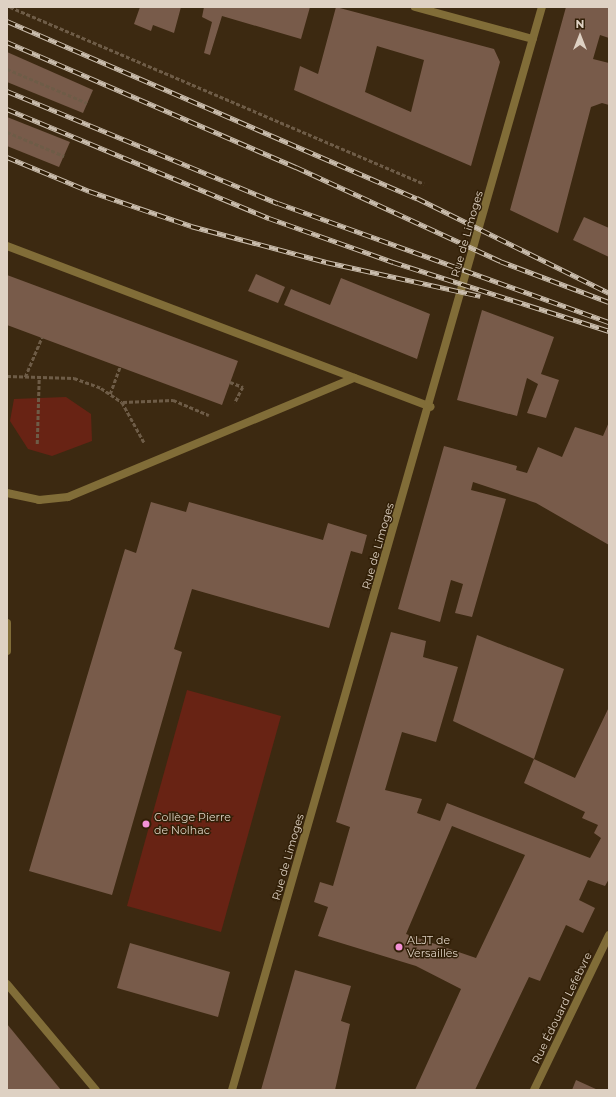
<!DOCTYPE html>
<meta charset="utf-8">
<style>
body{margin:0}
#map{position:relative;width:616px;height:1097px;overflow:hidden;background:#3c2911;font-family:Montserrat,sans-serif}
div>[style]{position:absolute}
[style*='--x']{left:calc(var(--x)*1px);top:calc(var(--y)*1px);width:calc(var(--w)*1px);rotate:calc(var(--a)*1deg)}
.green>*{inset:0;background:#682314}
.building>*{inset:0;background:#785b4a}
.path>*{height:2.5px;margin-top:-1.25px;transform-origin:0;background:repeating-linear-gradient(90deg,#6e5c47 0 4px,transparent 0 6px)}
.service>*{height:8px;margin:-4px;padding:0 4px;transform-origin:4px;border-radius:4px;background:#816d38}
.minor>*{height:8px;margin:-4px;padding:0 4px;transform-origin:4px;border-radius:4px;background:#816d38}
.rail>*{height:4.5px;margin-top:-2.25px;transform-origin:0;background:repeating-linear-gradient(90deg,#311f07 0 9px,#cabdad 0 18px);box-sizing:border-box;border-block:1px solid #cabdad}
.dots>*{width:11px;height:11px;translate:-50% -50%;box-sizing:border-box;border:2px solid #311f07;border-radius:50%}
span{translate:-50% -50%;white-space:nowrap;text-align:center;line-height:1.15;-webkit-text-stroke:3px #311f07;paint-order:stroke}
.street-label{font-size:11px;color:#ded1c3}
.poi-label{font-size:11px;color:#ded1c3}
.left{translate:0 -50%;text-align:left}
.frame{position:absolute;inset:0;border:8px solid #ded1c3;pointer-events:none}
.north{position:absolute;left:560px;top:16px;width:40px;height:40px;-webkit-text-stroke:3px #311f07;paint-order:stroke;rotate:0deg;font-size:11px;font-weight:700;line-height:16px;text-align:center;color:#ded1c3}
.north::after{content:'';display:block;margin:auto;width:14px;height:18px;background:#ded1c3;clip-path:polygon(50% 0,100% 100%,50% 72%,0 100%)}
</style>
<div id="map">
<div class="green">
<i style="clip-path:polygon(66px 397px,91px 414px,92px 441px,52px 456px,28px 449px,10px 421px,14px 399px)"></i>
<i style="clip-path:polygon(187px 690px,281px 716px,221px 932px,127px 906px)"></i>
</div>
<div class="building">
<i style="clip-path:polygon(140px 7px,181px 7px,174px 33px,153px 25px,151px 31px,134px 24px)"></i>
<i style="clip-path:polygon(204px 7px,310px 7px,301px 39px,222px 16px,210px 55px,204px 53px,212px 22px,202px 17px)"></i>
<i style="clip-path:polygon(evenodd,336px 7px,494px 49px,500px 62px,471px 166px,294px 90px,300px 66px,318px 74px,336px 7px,377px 46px,424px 60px,411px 112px,365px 92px,377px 46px)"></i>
<i style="clip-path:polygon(566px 7px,609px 8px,609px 38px,600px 35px,593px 59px,609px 63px,609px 105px,602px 103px,591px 107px,558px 233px,510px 210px)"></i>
<i style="clip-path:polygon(7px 52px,93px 90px,83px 113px,7px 82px)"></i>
<i style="clip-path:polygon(7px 117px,70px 142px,59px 167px,7px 146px)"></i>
<i style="clip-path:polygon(584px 217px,609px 228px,609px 257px,573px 240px)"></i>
<i style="clip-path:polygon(256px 274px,285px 287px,278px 303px,248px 291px)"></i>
<i style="clip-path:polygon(7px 275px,238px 361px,222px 405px,7px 325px)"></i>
<i style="clip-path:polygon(341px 278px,430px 314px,417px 359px,284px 305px,291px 289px,330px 305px)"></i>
<i style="clip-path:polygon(482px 310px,554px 337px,541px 374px,559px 380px,546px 418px,527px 413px,538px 384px,527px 378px,517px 416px,457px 400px)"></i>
<i style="clip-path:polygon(609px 422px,609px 545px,536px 503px,473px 482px,471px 490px,506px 499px,472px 617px,455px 613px,463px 584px,451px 580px,440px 622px,398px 609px,444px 446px,517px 466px,516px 470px,527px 473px,538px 447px,562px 457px,575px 427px,603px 436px)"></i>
<i style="clip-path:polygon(151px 502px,186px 512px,189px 502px,323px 540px,328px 523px,367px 535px,362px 554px,351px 551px,329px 628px,192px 589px,174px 649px,182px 652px,112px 895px,29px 871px,125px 549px,136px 553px)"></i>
<i style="clip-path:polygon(evenodd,391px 632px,426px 641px,423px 657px,458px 667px,436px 742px,402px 732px,385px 790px,422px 799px,417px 813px,440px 821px,447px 803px,590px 858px,601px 838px,594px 833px,598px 825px,582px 818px,585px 812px,524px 783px,534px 759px,575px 778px,609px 707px,609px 879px,605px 886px,588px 880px,579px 900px,595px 908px,583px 933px,566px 925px,540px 981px,529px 977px,475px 1090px,415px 1090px,461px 989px,416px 966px,318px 936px,328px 907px,314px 902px,320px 882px,333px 886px,350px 827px,336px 822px,391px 632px,452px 826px,525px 855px,476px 958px,406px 934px,452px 826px)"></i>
<i style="clip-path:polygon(477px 635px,564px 669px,534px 759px,453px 721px)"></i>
<i style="clip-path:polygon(130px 943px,230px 972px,218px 1017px,117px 988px)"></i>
<i style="clip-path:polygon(295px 970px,351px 986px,341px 1021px,350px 1024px,335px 1090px,261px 1090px)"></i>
<i style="clip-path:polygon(7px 1024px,61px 1090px,7px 1090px)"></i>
<i style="clip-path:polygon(576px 1080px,598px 1090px,572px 1090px)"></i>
</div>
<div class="path">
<i style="--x:10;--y:7;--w:450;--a:23.1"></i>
<i style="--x:7;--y:69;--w:87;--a:23"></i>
<i style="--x:7;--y:132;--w:62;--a:22.8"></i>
<i style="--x:7;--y:376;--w:67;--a:1.7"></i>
<i style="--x:74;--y:378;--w:29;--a:20"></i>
<i style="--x:101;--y:388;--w:25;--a:34"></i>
<i style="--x:122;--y:402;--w:46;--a:61.2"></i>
<i style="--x:25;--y:377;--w:43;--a:-67"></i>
<i style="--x:230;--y:382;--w:14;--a:21"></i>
<i style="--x:243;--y:387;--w:18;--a:117"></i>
<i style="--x:110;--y:394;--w:29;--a:-70"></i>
<i style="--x:123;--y:402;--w:50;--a:-2.3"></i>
<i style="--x:173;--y:400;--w:39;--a:23"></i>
<i style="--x:37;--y:444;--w:66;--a:-88.3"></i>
</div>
<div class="service">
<i style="--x:7;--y:246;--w:453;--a:20.8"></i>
<i style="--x:7;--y:493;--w:33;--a:12"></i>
<i style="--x:39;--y:500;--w:29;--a:-6"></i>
<i style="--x:68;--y:497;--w:310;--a:-22.6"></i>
<i style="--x:7;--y:623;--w:28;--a:90"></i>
<i style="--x:7;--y:984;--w:138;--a:50"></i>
</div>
<div class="minor">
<i style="--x:415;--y:7;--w:122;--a:15.2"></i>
<i style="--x:232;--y:1090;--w:1126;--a:-74.03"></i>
<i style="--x:534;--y:1090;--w:172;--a:-64.2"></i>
</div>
<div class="rail">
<i style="--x:7;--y:21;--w:447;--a:23.4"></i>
<i style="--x:417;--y:198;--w:214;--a:26.3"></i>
<i style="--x:7;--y:42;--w:315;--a:23.4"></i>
<i style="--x:296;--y:167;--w:225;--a:24.7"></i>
<i style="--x:500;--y:261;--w:116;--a:20.6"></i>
<i style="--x:7;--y:91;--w:293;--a:22.5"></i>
<i style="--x:278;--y:203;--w:352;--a:19.8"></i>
<i style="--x:7;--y:109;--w:284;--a:22.6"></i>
<i style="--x:269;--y:218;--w:132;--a:19.5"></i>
<i style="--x:393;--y:262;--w:227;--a:17.7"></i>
<i style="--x:7;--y:157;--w:89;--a:22.5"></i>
<i style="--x:89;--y:191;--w:108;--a:18.9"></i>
<i style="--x:191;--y:226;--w:140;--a:14.9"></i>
<i style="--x:326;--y:262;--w:158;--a:12.4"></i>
</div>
<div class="dots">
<i style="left:146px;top:824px;background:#f391d6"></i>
<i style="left:399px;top:947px;background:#f391d6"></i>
</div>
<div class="street-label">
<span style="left:467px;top:234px;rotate:-74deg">Rue de Limoges</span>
<span style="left:378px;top:546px;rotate:-74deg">Rue de Limoges</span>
<span style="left:288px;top:857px;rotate:-74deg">Rue de Limoges</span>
<span style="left:562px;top:1008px;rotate:-64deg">Rue Édouard Lefebvre</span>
</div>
<div class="poi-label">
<span class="left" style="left:154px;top:824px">Collège Pierre<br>de Nolhac</span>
<span class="left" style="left:407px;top:947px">ALJT de<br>Versailles</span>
</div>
<div class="frame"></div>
<div class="north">N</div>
</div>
